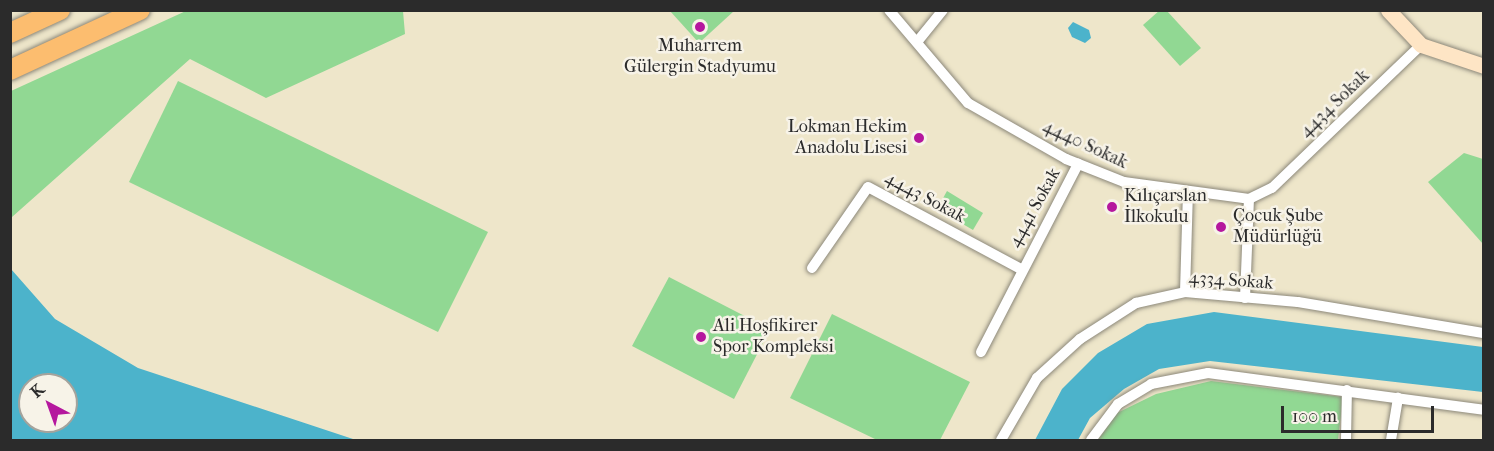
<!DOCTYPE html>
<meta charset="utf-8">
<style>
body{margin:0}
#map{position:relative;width:1494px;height:451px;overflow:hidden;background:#eee6ca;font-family:"IM FELL French Canon",serif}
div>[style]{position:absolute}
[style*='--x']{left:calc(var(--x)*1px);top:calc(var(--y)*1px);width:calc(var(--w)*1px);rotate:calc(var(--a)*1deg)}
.green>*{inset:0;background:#91d893}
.water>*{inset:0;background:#4cb3cb}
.roads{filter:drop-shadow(0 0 2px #8c887a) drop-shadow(0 0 2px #8c887a)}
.street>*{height:10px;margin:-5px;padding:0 5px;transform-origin:5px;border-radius:5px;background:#fff}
.secondary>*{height:15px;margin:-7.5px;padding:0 7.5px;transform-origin:7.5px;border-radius:7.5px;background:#fee5c5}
.highway>*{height:20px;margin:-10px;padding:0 10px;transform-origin:10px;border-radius:10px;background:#fcbd6f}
.dots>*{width:16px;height:16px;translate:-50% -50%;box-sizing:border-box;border:3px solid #f7f3e8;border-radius:50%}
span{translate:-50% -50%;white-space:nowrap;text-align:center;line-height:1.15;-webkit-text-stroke:5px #f7f3e8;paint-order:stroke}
.poi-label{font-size:18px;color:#2b2b2b}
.right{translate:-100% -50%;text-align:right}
.left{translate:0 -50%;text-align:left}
.street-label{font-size:18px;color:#2b2b2b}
.frame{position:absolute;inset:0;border:12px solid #2b2b2b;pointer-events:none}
.north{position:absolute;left:18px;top:373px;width:60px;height:60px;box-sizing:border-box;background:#f7f3e8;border:2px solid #a5a39c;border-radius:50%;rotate:319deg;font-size:16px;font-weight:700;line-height:24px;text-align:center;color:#2b2b2b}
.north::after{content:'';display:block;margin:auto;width:21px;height:27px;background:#b5179e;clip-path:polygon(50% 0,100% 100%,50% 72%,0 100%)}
.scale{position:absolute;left:1281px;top:406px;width:153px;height:27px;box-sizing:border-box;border:3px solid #2b2b2b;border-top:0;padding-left:8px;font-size:18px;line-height:21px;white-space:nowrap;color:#2b2b2b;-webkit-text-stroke:4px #f7f3e8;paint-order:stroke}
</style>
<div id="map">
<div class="green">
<i style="clip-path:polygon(188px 10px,403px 11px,405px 34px,266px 98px,190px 59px,12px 217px,11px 91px)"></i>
<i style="clip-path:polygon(1160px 10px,1167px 11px,1201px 48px,1180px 66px,1143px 25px)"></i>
<i style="clip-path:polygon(670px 11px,669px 11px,734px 11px,699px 43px)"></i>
<i style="clip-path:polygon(178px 81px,488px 232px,438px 332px,129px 182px)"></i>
<i style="clip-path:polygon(1464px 153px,1483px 159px,1483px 244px,1428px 182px)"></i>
<i style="clip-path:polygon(947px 191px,983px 213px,973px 230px,937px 209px)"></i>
<i style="clip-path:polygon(669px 277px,770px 329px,734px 399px,632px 346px)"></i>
<i style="clip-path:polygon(832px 314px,970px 382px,940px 440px,877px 440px,790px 398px)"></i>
<i style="clip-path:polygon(1211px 381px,1343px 397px,1338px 440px,1098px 440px,1117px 413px,1156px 394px)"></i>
</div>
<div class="water">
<i style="clip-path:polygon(1073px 22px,1089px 30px,1091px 38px,1085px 43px,1072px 37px,1068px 28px)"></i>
<i style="clip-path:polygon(evenodd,11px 269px,55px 319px,138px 368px,356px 440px,11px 440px,11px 269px,30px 385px,66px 385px,66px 421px,30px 421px,30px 385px)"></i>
<i style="clip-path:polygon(1214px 312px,1483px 347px,1483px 392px,1210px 361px,1159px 369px,1124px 389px,1090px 418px,1078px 440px,1035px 440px,1062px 389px,1098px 353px,1147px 324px)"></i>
</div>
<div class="roads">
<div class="street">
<i style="--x:889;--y:10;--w:122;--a:49.7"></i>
<i style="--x:968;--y:103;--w:113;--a:29.7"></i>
<i style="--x:1066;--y:159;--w:62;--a:21.6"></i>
<i style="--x:1124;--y:182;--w:126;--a:7.7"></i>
<i style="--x:1249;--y:199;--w:25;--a:-26"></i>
<i style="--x:1272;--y:188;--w:207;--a:-43.8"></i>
<i style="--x:917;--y:42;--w:41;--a:-50.9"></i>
<i style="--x:812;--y:268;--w:98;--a:-55.3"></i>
<i style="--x:868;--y:187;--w:174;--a:28.2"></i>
<i style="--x:1185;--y:292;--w:101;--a:-88.3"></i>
<i style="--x:1245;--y:298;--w:99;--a:-87.7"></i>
<i style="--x:981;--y:352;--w:212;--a:-62.7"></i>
<i style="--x:1001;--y:440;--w:72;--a:-59.9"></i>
<i style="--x:1037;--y:378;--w:58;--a:-42.2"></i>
<i style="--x:1080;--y:339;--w:67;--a:-32.7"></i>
<i style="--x:1136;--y:303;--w:50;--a:-12.7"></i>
<i style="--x:1185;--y:292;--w:113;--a:5.1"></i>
<i style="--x:1298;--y:302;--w:189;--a:9.5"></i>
<i style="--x:1091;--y:440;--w:45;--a:-53.1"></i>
<i style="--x:1118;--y:404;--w:39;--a:-31"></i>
<i style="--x:1151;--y:384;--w:58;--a:-10.9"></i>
<i style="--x:1208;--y:373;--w:278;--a:7.6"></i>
<i style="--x:1346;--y:440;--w:50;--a:-88.9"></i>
<i style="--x:1391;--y:440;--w:43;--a:-80.5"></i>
</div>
<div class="secondary">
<i style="--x:1388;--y:10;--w:48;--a:46.7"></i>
<i style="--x:1421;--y:45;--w:66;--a:18.4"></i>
</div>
<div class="highway">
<i style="--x:10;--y:33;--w:55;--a:-24.7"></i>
<i style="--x:10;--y:70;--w:143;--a:-24.8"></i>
</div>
</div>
<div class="dots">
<i style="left:700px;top:27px;background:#b5179e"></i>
<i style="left:919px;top:138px;background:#b5179e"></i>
<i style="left:1112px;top:207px;background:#b5179e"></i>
<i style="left:1221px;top:227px;background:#b5179e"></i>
<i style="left:701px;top:337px;background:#b5179e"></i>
</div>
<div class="poi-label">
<span style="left:700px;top:57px">Muharrem<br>Gülergin Stadyumu</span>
<span class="right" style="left:907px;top:138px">Lokman Hekim<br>Anadolu Lisesi</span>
<span class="left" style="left:1124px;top:207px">Kılıçarslan<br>İlkokulu</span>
<span class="left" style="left:1233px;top:227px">Çocuk Şube<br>Müdürlüğü</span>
<span class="left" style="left:713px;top:337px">Ali Hoşfikirer<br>Spor Kompleksi</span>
</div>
<div class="street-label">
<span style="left:1335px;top:104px;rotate:-44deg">4434 Sokak</span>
<span style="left:1085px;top:145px;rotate:25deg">4440 Sokak</span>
<span style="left:925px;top:198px;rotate:28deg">4443 Sokak</span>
<span style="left:1035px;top:208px;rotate:-61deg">4441 Sokak</span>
<span style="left:1231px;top:281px;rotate:4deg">4334 Sokak</span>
</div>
<div class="frame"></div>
<div class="north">K</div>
<div class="scale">100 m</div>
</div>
